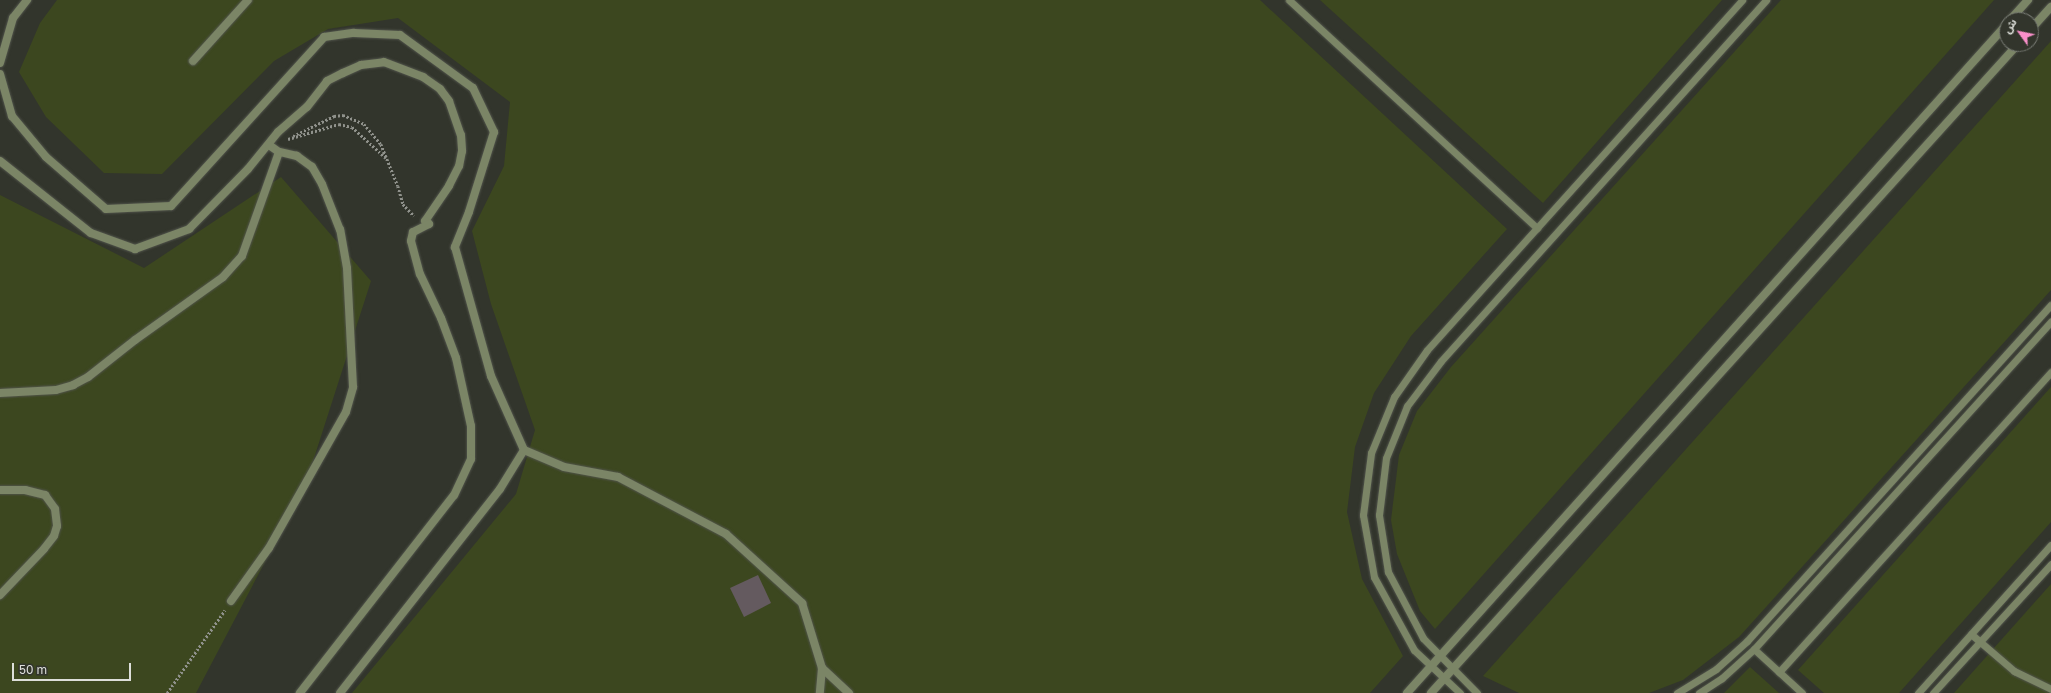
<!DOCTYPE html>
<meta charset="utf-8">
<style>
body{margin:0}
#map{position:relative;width:2051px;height:693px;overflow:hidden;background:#32352c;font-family:"Golos Text","Noto Sans Arabic",sans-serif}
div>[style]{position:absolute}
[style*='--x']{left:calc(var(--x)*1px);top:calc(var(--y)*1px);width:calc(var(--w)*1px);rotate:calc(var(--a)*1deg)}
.green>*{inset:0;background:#3c471f}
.building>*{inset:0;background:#645a5f}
.path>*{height:2.5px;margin-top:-1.25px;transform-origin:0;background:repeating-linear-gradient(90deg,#90928c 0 2px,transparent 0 4px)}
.roads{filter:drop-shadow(0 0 1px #51544b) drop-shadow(0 0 1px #51544b)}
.service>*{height:7px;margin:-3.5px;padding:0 3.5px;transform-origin:3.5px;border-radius:3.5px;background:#7b8566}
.minor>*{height:8px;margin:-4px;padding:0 4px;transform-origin:4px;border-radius:4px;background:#7b8566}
span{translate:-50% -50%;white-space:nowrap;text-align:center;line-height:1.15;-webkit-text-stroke:3px #32352c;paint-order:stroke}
.north{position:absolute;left:1999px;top:12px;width:40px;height:40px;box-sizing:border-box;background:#32352c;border:1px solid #767972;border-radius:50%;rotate:303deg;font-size:11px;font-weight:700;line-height:16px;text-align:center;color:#dddfda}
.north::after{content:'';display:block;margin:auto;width:14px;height:18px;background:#f98fca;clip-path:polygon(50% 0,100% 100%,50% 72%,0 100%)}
.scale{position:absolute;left:12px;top:663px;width:119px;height:18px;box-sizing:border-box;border:2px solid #dddfda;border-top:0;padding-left:5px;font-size:12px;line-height:14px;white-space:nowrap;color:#dddfda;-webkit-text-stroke:3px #32352c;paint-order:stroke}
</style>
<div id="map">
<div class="green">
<i style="clip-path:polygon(57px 0,1260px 0,1507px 229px,1411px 336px,1374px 393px,1355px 447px,1347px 512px,1362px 579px,1403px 656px,1370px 693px,352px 693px,516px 494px,535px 430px,491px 304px,472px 231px,504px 166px,510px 102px,398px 18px,328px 29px,274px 61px,162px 174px,104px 173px,46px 117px,19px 72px,40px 23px)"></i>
<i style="clip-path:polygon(1320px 0,1722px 0,1543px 203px)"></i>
<i style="clip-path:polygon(1781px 0,1994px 0,1435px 629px,1420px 611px,1397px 554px,1391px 520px,1399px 455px,1417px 411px,1451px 367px)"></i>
<i style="clip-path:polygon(2051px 41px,2051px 290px,1739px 637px,1683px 680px,1649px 693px,1519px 693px,1483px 676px)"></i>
<i style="clip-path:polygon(281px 177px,371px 281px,305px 486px,196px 693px,0 693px,0 195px,144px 268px)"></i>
<i style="clip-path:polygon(2051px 387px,2051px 522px,1899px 693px,1824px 693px,1798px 670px)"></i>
<i style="clip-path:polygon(2051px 584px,2051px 693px,1954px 693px)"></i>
<i style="clip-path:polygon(1750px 667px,1779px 693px,1724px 693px)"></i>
</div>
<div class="building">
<i style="clip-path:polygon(758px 575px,771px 603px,744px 617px,730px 588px)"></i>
</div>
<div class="path">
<i style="--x:293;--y:136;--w:46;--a:-26"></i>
<i style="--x:334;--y:116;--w:9;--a:-6"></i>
<i style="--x:343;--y:115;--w:23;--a:23"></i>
<i style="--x:364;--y:124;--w:26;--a:50"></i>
<i style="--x:381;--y:144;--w:45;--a:68"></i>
<i style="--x:398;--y:186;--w:19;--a:74"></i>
<i style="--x:403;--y:204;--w:16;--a:47"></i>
<i style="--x:288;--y:139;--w:53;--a:-16.4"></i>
<i style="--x:339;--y:124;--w:13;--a:13"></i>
<i style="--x:352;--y:127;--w:46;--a:42.4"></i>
<i style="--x:167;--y:693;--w:101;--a:-55.1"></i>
</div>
<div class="roads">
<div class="service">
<i style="--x:1289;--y:0;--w:337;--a:42.6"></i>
<i style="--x:1971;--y:634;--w:57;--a:40.7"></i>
<i style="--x:2014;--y:671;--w:41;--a:25.9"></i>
<i style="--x:1754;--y:649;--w:65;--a:42.5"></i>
<i style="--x:1779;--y:672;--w:405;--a:-47.8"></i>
<i style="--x:1460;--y:693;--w:63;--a:-136.9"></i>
<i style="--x:1414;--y:650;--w:83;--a:-118.7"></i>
<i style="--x:1374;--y:577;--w:63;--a:-100.1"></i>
<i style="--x:1363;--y:515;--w:63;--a:-82.6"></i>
<i style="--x:1371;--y:453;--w:61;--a:-67.7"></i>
<i style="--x:1394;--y:397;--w:57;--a:-54.9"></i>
<i style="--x:1427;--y:350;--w:471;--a:-48"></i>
<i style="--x:1477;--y:693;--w:77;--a:-134.5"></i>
<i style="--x:1423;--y:638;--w:75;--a:-117.9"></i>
<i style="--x:1388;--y:572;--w:58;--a:-99"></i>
<i style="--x:1379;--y:515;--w:57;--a:-83"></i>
<i style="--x:1386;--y:458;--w:56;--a:-68"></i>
<i style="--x:1407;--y:406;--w:56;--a:-52.9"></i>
<i style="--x:1441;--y:361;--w:486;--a:-48"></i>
<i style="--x:1677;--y:693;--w:46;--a:-31.6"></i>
<i style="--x:1716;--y:669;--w:42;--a:-42.1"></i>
<i style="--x:1747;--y:641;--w:453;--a:-47.9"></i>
<i style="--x:1699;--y:693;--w:27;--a:-33"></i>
<i style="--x:1722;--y:678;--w:43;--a:-42.2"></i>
<i style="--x:1754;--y:649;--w:442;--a:-47.8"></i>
<i style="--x:1918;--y:693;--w:199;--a:-48.1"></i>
<i style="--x:1933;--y:693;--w:175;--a:-47.5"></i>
</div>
<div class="minor">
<i style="--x:2010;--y:20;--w:27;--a:-48"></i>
<i style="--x:2031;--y:29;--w:30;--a:-48"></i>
<i style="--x:193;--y:61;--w:82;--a:-48"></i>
<i style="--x:0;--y:63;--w:47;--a:-73.9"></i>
<i style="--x:13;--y:18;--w:23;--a:-52"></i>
<i style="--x:0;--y:74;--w:44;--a:74.1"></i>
<i style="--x:12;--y:116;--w:53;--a:50.3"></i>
<i style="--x:46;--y:157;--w:79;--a:40.9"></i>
<i style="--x:106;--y:209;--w:65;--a:-2.6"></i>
<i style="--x:171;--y:206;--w:228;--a:-47.8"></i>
<i style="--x:324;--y:37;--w:30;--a:-8"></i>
<i style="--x:354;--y:33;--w:46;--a:2.5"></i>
<i style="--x:400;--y:35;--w:90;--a:36"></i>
<i style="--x:473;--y:88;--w:49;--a:64.5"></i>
<i style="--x:494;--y:132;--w:84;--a:107.4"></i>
<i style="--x:469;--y:212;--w:38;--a:112"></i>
<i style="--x:455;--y:247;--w:134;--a:74.4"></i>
<i style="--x:491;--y:376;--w:81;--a:66"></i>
<i style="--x:524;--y:450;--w:46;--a:121.6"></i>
<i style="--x:500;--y:489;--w:259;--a:128.1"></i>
<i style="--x:0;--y:161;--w:116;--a:38.4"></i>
<i style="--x:91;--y:233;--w:47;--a:20"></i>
<i style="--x:135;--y:249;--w:58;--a:-20.3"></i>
<i style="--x:189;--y:229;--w:84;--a:-45.5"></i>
<i style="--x:248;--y:169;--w:48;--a:-51"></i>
<i style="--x:278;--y:132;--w:38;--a:-41"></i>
<i style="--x:307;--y:107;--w:33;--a:-52"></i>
<i style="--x:327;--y:81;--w:18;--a:-27"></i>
<i style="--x:343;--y:73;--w:20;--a:-24"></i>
<i style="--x:361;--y:65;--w:23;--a:-7"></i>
<i style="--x:384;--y:62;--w:42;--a:21"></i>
<i style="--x:423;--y:77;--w:21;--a:35"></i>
<i style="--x:440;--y:89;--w:15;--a:53"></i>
<i style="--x:449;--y:101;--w:36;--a:71"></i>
<i style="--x:461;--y:135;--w:16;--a:86"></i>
<i style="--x:462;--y:151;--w:15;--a:101"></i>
<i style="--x:459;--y:166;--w:22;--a:117"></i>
<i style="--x:449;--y:186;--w:42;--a:124.4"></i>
<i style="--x:425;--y:221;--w:5;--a:37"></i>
<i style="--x:429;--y:224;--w:18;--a:153"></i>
<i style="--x:413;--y:232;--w:9;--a:103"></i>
<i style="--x:411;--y:241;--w:34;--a:75"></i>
<i style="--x:420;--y:274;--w:49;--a:64.5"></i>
<i style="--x:441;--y:318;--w:43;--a:69.4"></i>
<i style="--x:456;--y:358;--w:70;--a:77.6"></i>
<i style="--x:471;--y:426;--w:33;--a:90"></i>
<i style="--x:471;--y:459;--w:40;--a:115"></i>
<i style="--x:454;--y:495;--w:251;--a:127.9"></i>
<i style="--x:0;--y:393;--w:56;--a:-3.1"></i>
<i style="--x:56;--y:390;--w:18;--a:-16"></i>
<i style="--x:73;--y:385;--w:17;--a:-28"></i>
<i style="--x:88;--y:377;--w:60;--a:-38.2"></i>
<i style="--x:135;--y:340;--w:108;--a:-35.6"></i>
<i style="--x:223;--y:277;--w:28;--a:-48"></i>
<i style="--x:242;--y:256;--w:110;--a:-70.4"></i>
<i style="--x:524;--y:450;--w:43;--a:23"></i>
<i style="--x:564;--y:467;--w:55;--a:10.5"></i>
<i style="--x:618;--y:477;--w:122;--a:27.8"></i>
<i style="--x:726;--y:534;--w:103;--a:42.2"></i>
<i style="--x:802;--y:603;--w:68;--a:72.9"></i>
<i style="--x:822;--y:668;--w:25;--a:95"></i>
<i style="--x:0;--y:490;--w:25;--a:0"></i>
<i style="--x:25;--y:490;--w:21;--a:14"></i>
<i style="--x:45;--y:495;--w:17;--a:54"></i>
<i style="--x:55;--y:509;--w:17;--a:83"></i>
<i style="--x:57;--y:526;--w:10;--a:107"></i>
<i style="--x:54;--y:536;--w:16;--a:128"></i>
<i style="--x:44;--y:549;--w:64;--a:133.7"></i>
<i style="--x:231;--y:601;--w:65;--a:-54.4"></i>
<i style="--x:269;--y:548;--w:156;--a:-60.5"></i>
<i style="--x:346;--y:412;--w:26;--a:-74"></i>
<i style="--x:353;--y:387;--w:119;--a:-92.9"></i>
<i style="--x:347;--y:268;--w:39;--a:-100"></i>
<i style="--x:340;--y:230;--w:49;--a:-111.4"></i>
<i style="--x:322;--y:184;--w:20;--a:-120"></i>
<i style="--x:312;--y:167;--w:19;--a:-144"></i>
<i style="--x:297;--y:156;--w:18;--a:-167"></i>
<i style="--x:279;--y:152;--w:12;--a:-145"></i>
<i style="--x:822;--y:668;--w:37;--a:43"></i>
<i style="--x:1407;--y:693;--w:899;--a:-48.11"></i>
<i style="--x:1431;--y:693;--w:875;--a:-47.87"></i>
</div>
</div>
<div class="north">ش</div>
<div class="scale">50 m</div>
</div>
